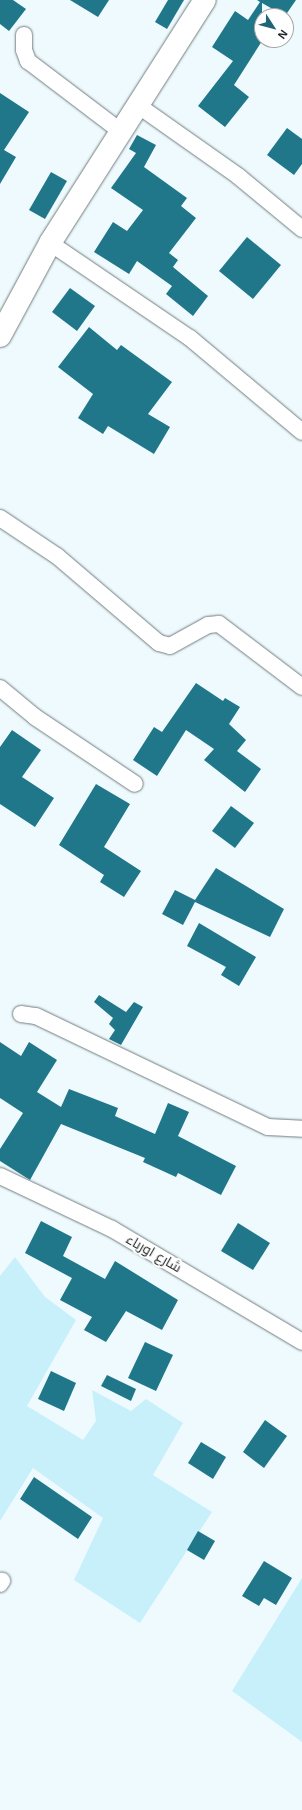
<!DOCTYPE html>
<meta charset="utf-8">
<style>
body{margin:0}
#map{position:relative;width:302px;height:1810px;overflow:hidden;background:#eefafd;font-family:Arial,Cairo,sans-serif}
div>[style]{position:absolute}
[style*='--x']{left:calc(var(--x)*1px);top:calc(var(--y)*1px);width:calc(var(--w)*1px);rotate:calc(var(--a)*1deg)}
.green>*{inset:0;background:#c8f0fb}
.building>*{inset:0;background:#20778a}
.roads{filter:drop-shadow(0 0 1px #717c7f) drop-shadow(0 0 1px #717c7f)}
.street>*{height:16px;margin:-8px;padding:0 8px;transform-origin:8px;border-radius:8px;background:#fff}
.secondary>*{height:22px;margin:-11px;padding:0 11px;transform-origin:11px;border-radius:11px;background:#fff}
span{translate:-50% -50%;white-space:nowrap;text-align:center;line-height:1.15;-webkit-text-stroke:4px #fff;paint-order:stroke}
.street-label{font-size:14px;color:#212526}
.north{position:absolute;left:254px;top:8px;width:40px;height:40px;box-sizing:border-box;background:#fff;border:1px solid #a6a8a8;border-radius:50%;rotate:126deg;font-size:11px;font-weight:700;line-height:16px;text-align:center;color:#212526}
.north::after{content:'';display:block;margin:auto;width:14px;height:18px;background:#1f6575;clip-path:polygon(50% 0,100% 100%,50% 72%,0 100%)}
</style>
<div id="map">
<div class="green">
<i style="clip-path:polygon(15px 1257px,45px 1297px,76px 1320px,27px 1406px,83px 1440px,96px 1421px,92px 1390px,131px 1411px,146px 1399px,183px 1423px,153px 1475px,212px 1512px,140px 1623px,74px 1580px,103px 1518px,33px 1468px,0 1521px,0 1276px)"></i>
<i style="clip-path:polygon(302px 1578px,302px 1742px,232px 1691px)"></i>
</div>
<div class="building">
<i style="clip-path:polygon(0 0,13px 0,26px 9px,9px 31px,0 24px)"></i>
<i style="clip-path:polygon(70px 0,109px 0,98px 17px)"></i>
<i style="clip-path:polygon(168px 0,184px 0,167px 29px,155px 22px)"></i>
<i style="clip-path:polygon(257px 0,296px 0,285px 16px,262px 3px,262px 41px,234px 85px,249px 97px,225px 127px,198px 106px,233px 61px,212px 47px,235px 11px,248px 20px,260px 2px)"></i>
<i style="clip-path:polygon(0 93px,29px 112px,4px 150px,16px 157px,0 184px)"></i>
<i style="clip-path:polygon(287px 128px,302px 139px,302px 164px,294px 175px,267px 155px)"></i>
<i style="clip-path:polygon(137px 135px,156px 145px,144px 167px,187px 198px,181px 206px,196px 218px,169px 253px,178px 260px,173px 267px,208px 296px,193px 316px,166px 294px,172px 286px,137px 261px,129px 274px,94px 252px,113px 222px,127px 231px,143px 210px,111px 188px,136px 153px,129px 149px)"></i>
<i style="clip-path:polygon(51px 172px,67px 181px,45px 219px,29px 210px)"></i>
<i style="clip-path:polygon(247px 237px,281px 265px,253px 299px,219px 271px)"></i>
<i style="clip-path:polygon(70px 288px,95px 306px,77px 331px,52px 312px)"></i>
<i style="clip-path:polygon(89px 327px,117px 350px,121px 345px,172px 382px,148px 414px,170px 427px,154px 454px,108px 426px,103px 434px,78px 418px,93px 394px,58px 367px)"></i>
<i style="clip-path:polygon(196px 683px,223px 701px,225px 698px,240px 707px,229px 724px,246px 740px,237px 751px,261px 769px,245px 792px,204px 760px,214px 749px,186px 730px,157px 776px,133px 760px,154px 727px,162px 732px)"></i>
<i style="clip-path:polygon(12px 730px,41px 750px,22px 777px,54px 798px,35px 827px,0 804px,0 747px)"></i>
<i style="clip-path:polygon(96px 784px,130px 804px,104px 847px,141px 871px,124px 897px,100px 882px,104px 875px,59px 845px)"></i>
<i style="clip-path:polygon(231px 806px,254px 823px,235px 848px,212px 831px)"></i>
<i style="clip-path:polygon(216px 868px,284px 909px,270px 937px,195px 902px,183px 925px,162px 914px,175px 890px,195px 900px)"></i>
<i style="clip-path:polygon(199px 923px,256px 957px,239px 986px,221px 975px,226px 967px,187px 946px)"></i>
<i style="clip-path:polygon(99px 995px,126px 1012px,134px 1002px,143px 1007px,121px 1045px,109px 1039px,115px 1030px,109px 1024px,113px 1018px,94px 1002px)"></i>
<i style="clip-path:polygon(0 1042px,21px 1056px,29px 1042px,57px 1060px,37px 1092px,61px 1107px,69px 1089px,118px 1108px,115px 1116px,155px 1134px,168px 1103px,189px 1112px,178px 1136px,236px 1166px,221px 1195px,178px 1173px,176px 1177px,143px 1162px,145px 1158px,61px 1124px,30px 1180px,0 1161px,0 1149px,23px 1113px,0 1098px)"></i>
<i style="clip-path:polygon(41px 1221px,72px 1237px,63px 1256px,105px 1279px,115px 1261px,178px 1300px,162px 1330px,126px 1311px,106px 1342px,84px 1330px,92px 1317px,60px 1300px,72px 1278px,25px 1253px)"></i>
<i style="clip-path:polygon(238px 1223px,270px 1243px,253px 1270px,221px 1251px)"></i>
<i style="clip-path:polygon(145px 1342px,173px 1355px,156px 1391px,128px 1378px)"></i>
<i style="clip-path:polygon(51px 1371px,76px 1383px,64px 1411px,38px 1399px)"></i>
<i style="clip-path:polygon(107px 1375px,136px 1389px,131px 1401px,101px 1386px)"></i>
<i style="clip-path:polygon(265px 1420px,287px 1436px,264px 1468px,243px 1452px)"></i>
<i style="clip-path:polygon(201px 1442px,226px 1457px,213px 1479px,188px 1463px)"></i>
<i style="clip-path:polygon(34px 1477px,92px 1517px,78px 1539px,20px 1499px)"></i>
<i style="clip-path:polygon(198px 1531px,215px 1541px,204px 1560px,187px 1550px)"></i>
<i style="clip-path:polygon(264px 1561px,292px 1578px,276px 1605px,264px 1598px,259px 1606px,242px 1596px)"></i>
</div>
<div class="roads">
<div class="street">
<i style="--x:24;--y:35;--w:15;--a:90"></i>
<i style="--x:24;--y:50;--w:12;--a:70"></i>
<i style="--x:28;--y:61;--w:114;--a:37.2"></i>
<i style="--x:136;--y:104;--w:125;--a:35.2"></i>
<i style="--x:238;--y:176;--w:83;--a:39.6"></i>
<i style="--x:50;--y:243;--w:169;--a:34.2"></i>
<i style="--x:190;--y:338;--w:146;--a:40"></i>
<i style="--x:0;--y:518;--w:69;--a:33.7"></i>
<i style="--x:57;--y:556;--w:134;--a:40.5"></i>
<i style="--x:159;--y:643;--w:11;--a:15"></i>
<i style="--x:170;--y:646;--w:43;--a:-28.9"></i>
<i style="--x:208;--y:625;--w:11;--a:-5"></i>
<i style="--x:219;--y:624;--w:104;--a:37.2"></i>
<i style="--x:0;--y:688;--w:45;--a:39.6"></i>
<i style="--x:35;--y:717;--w:120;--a:33.8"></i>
<i style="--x:21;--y:1014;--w:15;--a:8"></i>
<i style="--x:36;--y:1016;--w:257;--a:25.6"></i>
<i style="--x:268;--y:1127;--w:34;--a:3"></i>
<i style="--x:0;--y:1176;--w:124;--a:25.3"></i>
<i style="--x:112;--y:1229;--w:221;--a:30.7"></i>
<i style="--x:0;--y:1584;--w:4;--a:-56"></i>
</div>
<div class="secondary">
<i style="--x:0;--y:336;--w:106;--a:-61.7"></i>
<i style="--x:50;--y:243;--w:288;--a:-57.5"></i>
</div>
</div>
<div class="street-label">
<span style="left:154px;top:1253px;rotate:30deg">شارع اورباء</span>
</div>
<div class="north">N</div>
</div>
